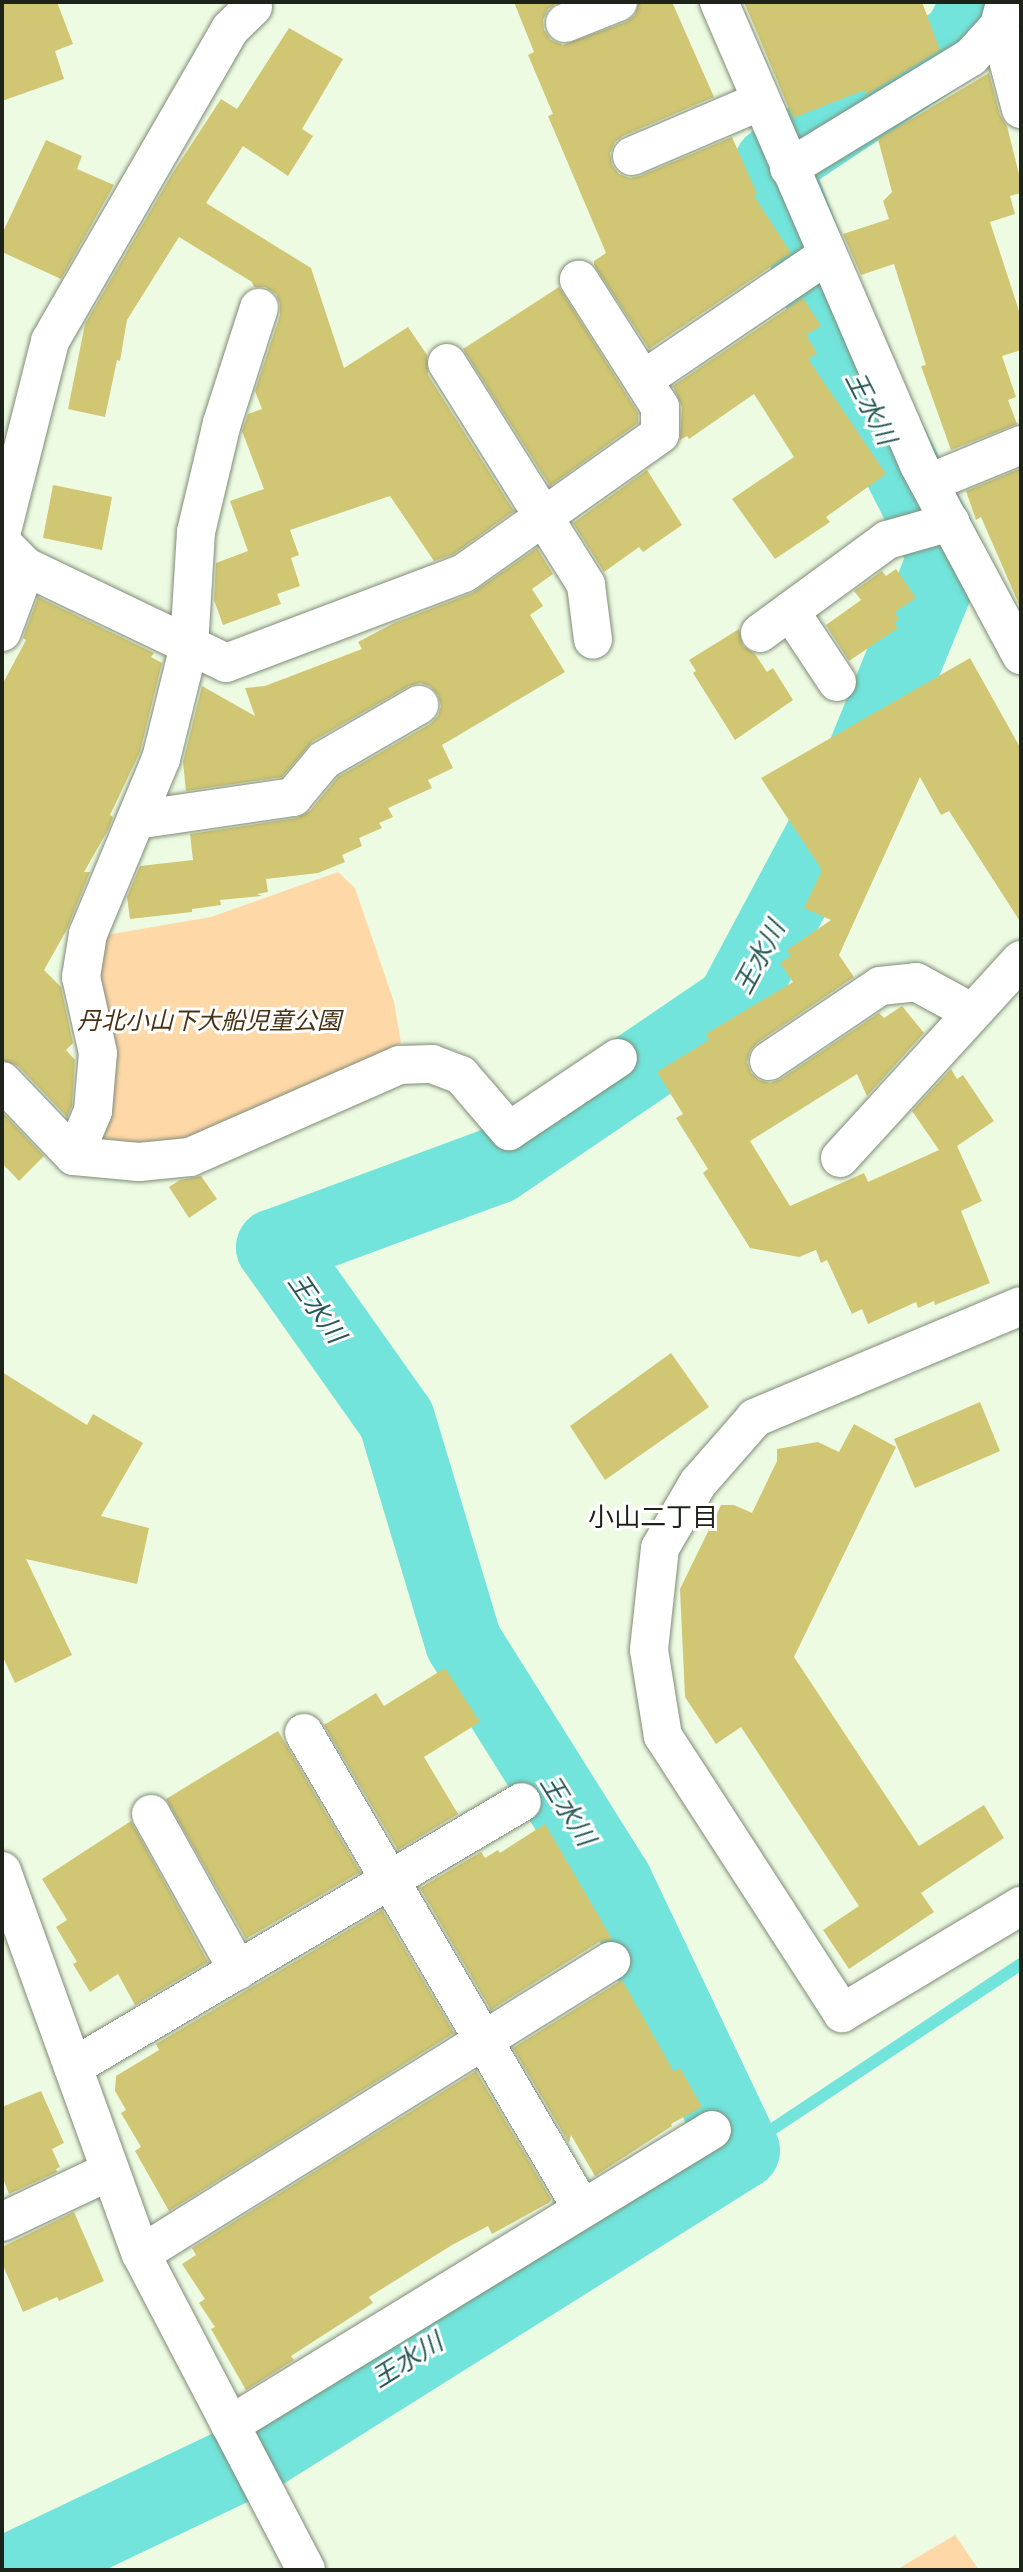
<!DOCTYPE html>
<meta charset="utf-8">
<style>
body{margin:0}
#map{position:relative;width:1023px;height:2572px;overflow:hidden;background:#eefbe3;font-family:Merriweather,"Noto Sans JP",serif}
div>[style]{position:absolute}
[style*='--x']{left:calc(var(--x)*1px);top:calc(var(--y)*1px);width:calc(var(--w)*1px);rotate:calc(var(--a)*1deg)}
.green>*{inset:0;background:#ffd8a8}
.stream>*{height:12px;margin:-6px;padding:0 6px;transform-origin:6px;border-radius:6px;background:#72e4db}
.river>*{height:77px;margin:-38.5px;padding:0 38.5px;transform-origin:38.5px;border-radius:38.5px;background:#72e4db}
.building>*{inset:0;background:#d1c674}
.roads{filter:drop-shadow(0 0 2px #7f8b76) drop-shadow(0 0 2px #7f8b76)}
.minor>*{height:38px;margin:-19px;padding:0 19px;transform-origin:19px;border-radius:19px;background:#fff}
span{translate:-50% -50%;white-space:nowrap;text-align:center;line-height:1.15;-webkit-text-stroke:6px #fff;paint-order:stroke}
.park-label{font-size:24px;color:#473214;font-style:italic}
.water-label{font-size:26px;color:#295a57;font-style:italic}
.neighbourhood-label{font-size:26px;color:#1e231a}
.frame{position:absolute;inset:0;border:4px solid #1e231a;pointer-events:none}
</style>
<div id="map">
<div class="green">
<i style="clip-path:polygon(338px 872px,355px 888px,394px 1002px,401px 1043px,194px 1142px,130px 1146px,98px 1135px,91px 970px,106px 935px,211px 917px)"></i>
<i style="clip-path:polygon(955px 2535px,979px 2570px,896px 2570px)"></i>
</div>
<div class="stream">
<i style="--x:741;--y:2150;--w:336;--a:-33.6"></i>
</div>
<div class="river">
<i style="--x:14;--y:2570;--w:272;--a:-25.5"></i>
<i style="--x:259;--y:2453;--w:569;--a:-32.15"></i>
<i style="--x:741;--y:2150;--w:298;--a:-115.4"></i>
<i style="--x:613;--y:1881;--w:282;--a:-122.1"></i>
<i style="--x:463;--y:1642;--w:233;--a:-106.7"></i>
<i style="--x:396;--y:1419;--w:211;--a:-125.3"></i>
<i style="--x:274;--y:1247;--w:237;--a:-20.3"></i>
<i style="--x:496;--y:1165;--w:288;--a:-34.2"></i>
<i style="--x:734;--y:1003;--w:263;--a:-61.9"></i>
<i style="--x:858;--y:771;--w:232;--a:-67.7"></i>
<i style="--x:946;--y:556;--w:214;--a:-116.9"></i>
<i style="--x:849;--y:365;--w:215;--a:-111"></i>
<i style="--x:772;--y:164;--w:226;--a:-33.6"></i>
<i style="--x:960;--y:39;--w:34;--a:-62"></i>
<i style="--x:976;--y:9;--w:7;--a:-106"></i>
</div>
<div class="building">
<i style="clip-path:polygon(2px 2px,57px 2px,73px 44px,55px 51px,64px 79px,2px 101px)"></i>
<i style="clip-path:polygon(514px 2px,559px 2px,548px 9px,543px 20px,544px 30px,551px 40px,563px 45px,626px 22px,635px 15px,639px 2px,672px 2px,714px 97px,623px 136px,615px 142px,610px 153px,612px 165px,619px 174px,630px 178px,640px 176px,732px 137px,757px 194px,754px 196px,791px 253px,649px 349px,594px 265px,594px 261px,606px 253px,548px 116px,553px 114px,528px 55px,534px 52px)"></i>
<i style="clip-path:polygon(744px 2px,922px 2px,940px 50px,866px 95px,865px 90px,793px 118px)"></i>
<i style="clip-path:polygon(289px 28px,343px 59px,302px 129px,313px 136px,288px 176px,243px 146px,206px 203px,311px 268px,344px 368px,408px 327px,427px 355px,428px 375px,514px 511px,454px 554px,434px 561px,390px 496px,290px 530px,299px 555px,291px 558px,300px 586px,277px 594px,281px 604px,223px 625px,214px 600px,216px 563px,248px 551px,230px 501px,264px 489px,242px 431px,248px 414px,262px 409px,255px 391px,280px 315px,280px 304px,276px 294px,265px 287px,254px 287px,252px 282px,179px 237px,127px 320px,120px 361px,117px 360px,105px 417px,68px 409px,85px 324px,172px 174px,221px 99px,237px 109px)"></i>
<i style="clip-path:polygon(989px 73px,1000px 115px,1007px 126px,1021px 182px,1021px 193px,1010px 196px,1015px 214px,990px 222px,1021px 317px,1021px 350px,1002px 356px,1016px 397px,1008px 400px,1017px 424px,951px 450px,921px 366px,926px 365px,894px 264px,861px 275px,843px 234px,889px 219px,883px 201px,892px 192px,878px 139px)"></i>
<i style="clip-path:polygon(46px 140px,82px 156px,77px 169px,114px 185px,61px 279px,2px 252px,2px 234px)"></i>
<i style="clip-path:polygon(559px 287px,638px 413px,638px 423px,550px 486px,463px 349px)"></i>
<i style="clip-path:polygon(803px 298px,821px 326px,806px 335px,817px 353px,808px 359px,886px 474px,826px 517px,830px 522px,775px 559px,732px 499px,794px 457px,754px 394px,689px 439px,687px 436px,680px 440px,682px 407px,673px 386px)"></i>
<i style="clip-path:polygon(1019px 469px,1021px 474px,1021px 609px,981px 517px,976px 520px,966px 491px)"></i>
<i style="clip-path:polygon(647px 470px,682px 525px,643px 552px,639px 547px,604px 572px,573px 523px)"></i>
<i style="clip-path:polygon(53px 485px,112px 497px,102px 550px,43px 538px)"></i>
<i style="clip-path:polygon(537px 548px,553px 574px,532px 589px,543px 606px,530px 615px,565px 672px,442px 745px,453px 768px,428px 780px,432px 788px,388px 808px,393px 817px,379px 823px,382px 828px,359px 838px,362px 846px,342px 855px,345px 862px,318px 873px,266px 879px,268px 892px,257px 894px,262px 896px,220px 900px,221px 905px,192px 909px,192px 912px,130px 919px,127px 897px,140px 866px,193px 860px,190px 834px,297px 818px,310px 811px,338px 777px,430px 724px,438px 716px,441px 706px,438px 695px,430px 686px,420px 683px,409px 686px,313px 741px,282px 777px,186px 791px,183px 762px,202px 686px,255px 716px,245px 688px,265px 686px,362px 649px,358px 642px,394px 623px,472px 593px)"></i>
<i style="clip-path:polygon(896px 569px,916px 598px,895px 612px,899px 619px,894px 623px,898px 628px,849px 661px,826px 625px,861px 600px,854px 591px,882px 571px,886px 576px)"></i>
<i style="clip-path:polygon(38px 597px,154px 653px,151px 657px,162px 663px,140px 752px,110px 815px,113px 817px,109px 828px,84px 872px,90px 872px,66px 931px,44px 970px,61px 987px,73px 1043px,66px 1050px,75px 1060px,72px 1106px,67px 1117px,18px 1066px,2px 1060px,2px 685px,26px 640px,23px 638px)"></i>
<i style="clip-path:polygon(739px 629px,743px 646px,755px 654px,767px 672px,773px 668px,793px 700px,735px 740px,693px 673px,696px 671px,689px 660px)"></i>
<i style="clip-path:polygon(970px 658px,1021px 749px,1021px 923px,949px 811px,941px 815px,920px 777px,839px 955px,854px 977px,757px 1043px,750px 1051px,747px 1062px,751px 1073px,759px 1080px,770px 1083px,781px 1079px,879px 1013px,884px 1018px,902px 1006px,924px 1033px,867px 1096px,857px 1074px,750px 1141px,790px 1206px,864px 1173px,868px 1182px,939px 1150px,912px 1111px,951px 1069px,957px 1079px,963px 1075px,994px 1121px,957px 1146px,982px 1201px,961px 1211px,990px 1283px,935px 1305px,934px 1301px,918px 1308px,916px 1302px,868px 1324px,862px 1309px,852px 1314px,827px 1260px,821px 1263px,816px 1250px,799px 1257px,750px 1248px,703px 1173px,708px 1169px,676px 1118px,683px 1114px,657px 1072px,709px 1040px,706px 1034px,793px 982px,780px 963px,791px 956px,787px 950px,831px 920px,804px 908px,822px 870px,761px 778px)"></i>
<i style="clip-path:polygon(2px 1112px,44px 1156px,19px 1181px,2px 1163px)"></i>
<i style="clip-path:polygon(201px 1176px,217px 1199px,189px 1218px,169px 1187px,180px 1180px)"></i>
<i style="clip-path:polygon(671px 1353px,709px 1407px,605px 1480px,570px 1426px)"></i>
<i style="clip-path:polygon(2px 1372px,87px 1425px,93px 1414px,143px 1443px,101px 1516px,149px 1528px,137px 1584px,26px 1559px,72px 1655px,15px 1683px,2px 1655px)"></i>
<i style="clip-path:polygon(980px 1402px,1000px 1451px,915px 1488px,894px 1439px)"></i>
<i style="clip-path:polygon(854px 1424px,896px 1447px,794px 1657px,919px 1846px,984px 1805px,1004px 1838px,921px 1893px,934px 1912px,849px 1969px,823px 1930px,859px 1906px,741px 1727px,716px 1744px,685px 1697px,680px 1589px,721px 1505px,734px 1505px,752px 1513px,777px 1461px,777px 1449px,818px 1442px,839px 1452px)"></i>
<i style="clip-path:polygon(445px 1668px,480px 1722px,424px 1757px,458px 1814px,398px 1850px,324px 1725px,376px 1693px,384px 1706px)"></i>
<i style="clip-path:polygon(278px 1731px,360px 1872px,246px 1939px,166px 1799px)"></i>
<i style="clip-path:polygon(131px 1821px,208px 1962px,135px 2005px,118px 1974px,90px 1992px,73px 1964px,77px 1962px,56px 1927px,67px 1920px,42px 1879px)"></i>
<i style="clip-path:polygon(545px 1824px,612px 1939px,599px 1942px,491px 2010px,420px 1888px,481px 1852px,485px 1858px,498px 1850px,500px 1853px)"></i>
<i style="clip-path:polygon(382px 1910px,454px 2033px,169px 2211px,135px 2151px,141px 2147px,121px 2113px,126px 2110px,115px 2091px,116px 2076px,159px 2050px,156px 2044px)"></i>
<i style="clip-path:polygon(622px 1980px,674px 2072px,680px 2068px,702px 2107px,671px 2124px,672px 2126px,595px 2176px,571px 2135px,569px 2143px,513px 2048px)"></i>
<i style="clip-path:polygon(476px 2071px,551px 2199px,550px 2202px,492px 2234px,488px 2226px,452px 2245px,369px 2297px,373px 2303px,291px 2356px,294px 2360px,246px 2390px,211px 2329px,215px 2327px,199px 2303px,205px 2299px,182px 2264px,196px 2255px,192px 2248px)"></i>
<i style="clip-path:polygon(41px 2091px,64px 2143px,52px 2149px,60px 2167px,56px 2169px,57px 2172px,9px 2194px,2px 2176px,2px 2107px)"></i>
<i style="clip-path:polygon(74px 2212px,104px 2281px,59px 2301px,57px 2297px,23px 2312px,2px 2263px,2px 2247px)"></i>
</div>
<div class="roads">
<div class="minor">
<i style="--x:719;--y:2;--w:504;--a:66.64"></i>
<i style="--x:919;--y:465;--w:216;--a:61.8"></i>
<i style="--x:1004;--y:7;--w:20;--a:105"></i>
<i style="--x:999;--y:26;--w:86;--a:75.2"></i>
<i style="--x:565;--y:23;--w:57;--a:-21.6"></i>
<i style="--x:632;--y:156;--w:140;--a:-23.1"></i>
<i style="--x:789;--y:168;--w:213;--a:-31.4"></i>
<i style="--x:971;--y:57;--w:42;--a:-47.9"></i>
<i style="--x:447;--y:363;--w:262;--a:57.9"></i>
<i style="--x:586;--y:585;--w:55;--a:82.7"></i>
<i style="--x:643;--y:380;--w:222;--a:-34.2"></i>
<i style="--x:929;--y:483;--w:100;--a:-22.4"></i>
<i style="--x:2;--y:531;--w:196;--a:-75.8"></i>
<i style="--x:50;--y:341;--w:360;--a:-60"></i>
<i style="--x:230;--y:29;--w:32;--a:-44"></i>
<i style="--x:2;--y:543;--w:34;--a:45"></i>
<i style="--x:26;--y:567;--w:222;--a:25.6"></i>
<i style="--x:226;--y:663;--w:254;--a:-20.7"></i>
<i style="--x:464;--y:573;--w:240;--a:-35.3"></i>
<i style="--x:660;--y:434;--w:27;--a:-90"></i>
<i style="--x:660;--y:407;--w:151;--a:-122.5"></i>
<i style="--x:790;--y:611;--w:85;--a:56.5"></i>
<i style="--x:2;--y:632;--w:69;--a:-69.7"></i>
<i style="--x:760;--y:633;--w:157;--a:-36.2"></i>
<i style="--x:887;--y:540;--w:66;--a:-15.9"></i>
<i style="--x:136;--y:820;--w:159;--a:-8.3"></i>
<i style="--x:293;--y:797;--w:48;--a:-50"></i>
<i style="--x:324;--y:760;--w:110;--a:-30.1"></i>
<i style="--x:769;--y:1061;--w:134;--a:-34"></i>
<i style="--x:880;--y:986;--w:36;--a:-6"></i>
<i style="--x:916;--y:982;--w:63;--a:28.6"></i>
<i style="--x:2;--y:1081;--w:104;--a:46.2"></i>
<i style="--x:74;--y:1156;--w:65;--a:5.3"></i>
<i style="--x:139;--y:1162;--w:51;--a:-5.6"></i>
<i style="--x:190;--y:1157;--w:229;--a:-23.7"></i>
<i style="--x:400;--y:1065;--w:32;--a:-2"></i>
<i style="--x:432;--y:1064;--w:31;--a:21"></i>
<i style="--x:461;--y:1075;--w:74;--a:49.4"></i>
<i style="--x:509;--y:1131;--w:131;--a:-33.8"></i>
<i style="--x:74;--y:1156;--w:49;--a:-67.1"></i>
<i style="--x:93;--y:1111;--w:58;--a:-85.1"></i>
<i style="--x:98;--y:1053;--w:78;--a:-102.6"></i>
<i style="--x:81;--y:977;--w:44;--a:-80.8"></i>
<i style="--x:88;--y:934;--w:190;--a:-67.4"></i>
<i style="--x:161;--y:759;--w:116;--a:-76.1"></i>
<i style="--x:189;--y:646;--w:114;--a:-86.5"></i>
<i style="--x:196;--y:532;--w:112;--a:-76.6"></i>
<i style="--x:222;--y:423;--w:121;--a:-72.2"></i>
<i style="--x:840;--y:1158;--w:268;--a:-47.6"></i>
<i style="--x:1021;--y:1306;--w:289;--a:157.2"></i>
<i style="--x:755;--y:1418;--w:86;--a:131.2"></i>
<i style="--x:698;--y:1483;--w:75;--a:120.3"></i>
<i style="--x:660;--y:1548;--w:103;--a:96.2"></i>
<i style="--x:649;--y:1650;--w:87;--a:80.8"></i>
<i style="--x:663;--y:1736;--w:330;--a:57.1"></i>
<i style="--x:842;--y:2013;--w:209;--a:-30.9"></i>
<i style="--x:304;--y:1733;--w:551;--a:59.71"></i>
<i style="--x:151;--y:1814;--w:179;--a:60.9"></i>
<i style="--x:2;--y:1871;--w:407;--a:70.1"></i>
<i style="--x:141;--y:2254;--w:356;--a:62.4"></i>
<i style="--x:73;--y:2067;--w:521;--a:-30.55"></i>
<i style="--x:2;--y:2222;--w:119;--a:-25.3"></i>
<i style="--x:141;--y:2254;--w:554;--a:-31.94"></i>
<i style="--x:230;--y:2425;--w:565;--a:-31.47"></i>
</div>
</div>
<div class="park-label">
<span style="left:209px;top:1021px">丹北小山下大船児童公園</span>
</div>
<div class="water-label">
<span style="left:871px;top:408px;rotate:63deg">王水川</span>
<span style="left:759px;top:957px;rotate:-62deg">王水川</span>
<span style="left:317px;top:1308px;rotate:55deg">王水川</span>
<span style="left:568px;top:1810px;rotate:58deg">王水川</span>
<span style="left:407px;top:2360px;rotate:-32deg">王水川</span>
</div>
<div class="neighbourhood-label">
<span style="left:653px;top:1517px">小山二丁目</span>
</div>
<div class="frame"></div>
</div>
